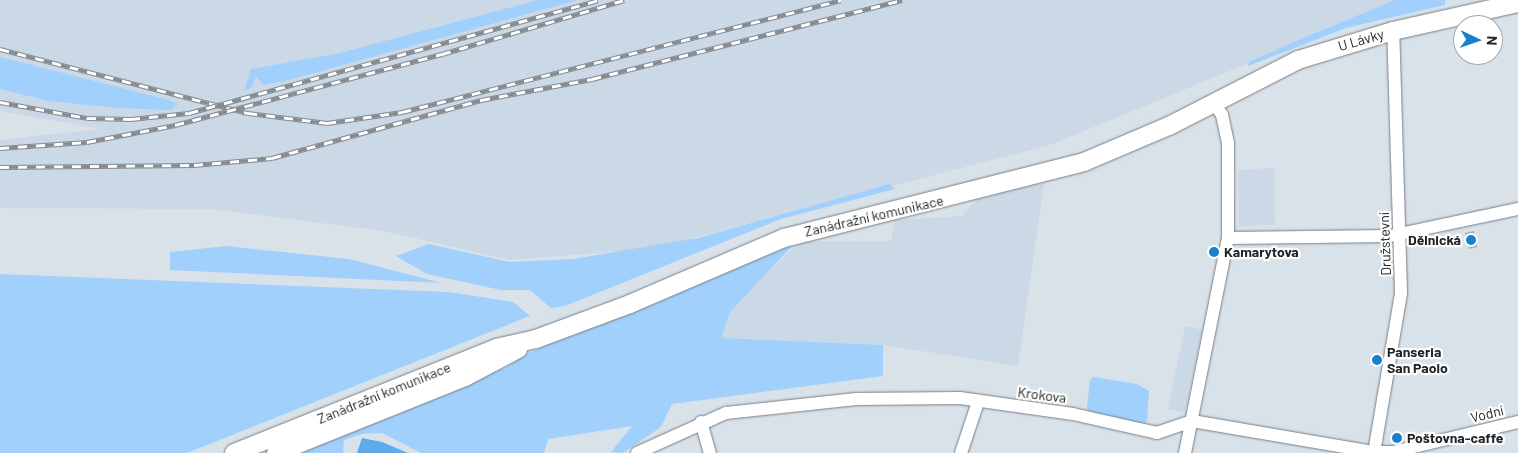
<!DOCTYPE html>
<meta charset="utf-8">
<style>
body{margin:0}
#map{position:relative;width:1518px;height:453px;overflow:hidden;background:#d9e2e9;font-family:Barlow,sans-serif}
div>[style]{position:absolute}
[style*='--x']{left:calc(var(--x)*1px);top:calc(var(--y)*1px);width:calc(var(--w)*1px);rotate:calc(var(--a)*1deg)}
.built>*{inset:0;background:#cbd8e6}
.green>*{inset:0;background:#a1d0fc}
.water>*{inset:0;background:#5eaaec}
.building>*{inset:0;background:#a7afb6}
.roads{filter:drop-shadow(0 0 1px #767e85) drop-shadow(0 0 1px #767e85)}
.minor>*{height:12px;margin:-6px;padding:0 6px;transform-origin:6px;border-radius:6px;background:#fff}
.secondary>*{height:18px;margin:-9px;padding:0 9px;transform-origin:9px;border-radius:9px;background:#fff}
.rail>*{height:5px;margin-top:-2.5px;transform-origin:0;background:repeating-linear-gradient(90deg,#fff 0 9px,#858b90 0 18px);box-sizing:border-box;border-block:1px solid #858b90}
.dots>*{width:14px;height:14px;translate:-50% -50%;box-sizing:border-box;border:2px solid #fff;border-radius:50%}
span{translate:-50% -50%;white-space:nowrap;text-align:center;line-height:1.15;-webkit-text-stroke:4.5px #fff;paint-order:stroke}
.street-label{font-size:14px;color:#212427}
.poi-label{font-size:14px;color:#212427;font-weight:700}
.right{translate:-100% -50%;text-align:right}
.left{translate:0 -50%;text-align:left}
.north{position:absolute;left:1453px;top:15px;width:50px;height:50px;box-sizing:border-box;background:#fff;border:1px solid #a6a7a9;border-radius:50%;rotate:93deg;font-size:14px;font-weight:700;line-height:20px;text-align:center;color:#212427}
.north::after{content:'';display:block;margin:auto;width:18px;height:22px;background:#1981cb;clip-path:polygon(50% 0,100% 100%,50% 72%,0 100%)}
</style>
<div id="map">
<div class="built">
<i style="clip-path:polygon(0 0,1402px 0,1050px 145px,651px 249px,509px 260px,384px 231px,211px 209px,0 208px,0 140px,101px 129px,0 111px)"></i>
<i style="clip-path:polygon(1274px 168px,1275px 225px,1239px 226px,1238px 170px)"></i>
<i style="clip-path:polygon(1044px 183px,1018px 366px,883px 345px,721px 338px,728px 312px,799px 242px,891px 241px,895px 220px,962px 216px,979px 197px)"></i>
<i style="clip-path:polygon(1185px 326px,1202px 330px,1185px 412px,1168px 409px)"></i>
</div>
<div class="green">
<i style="clip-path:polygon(538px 0,578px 0,285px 81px,264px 85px,256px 77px,251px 88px,244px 91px,251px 69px,340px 53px)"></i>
<i style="clip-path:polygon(1395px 0,1445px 0,1445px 5px,1346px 28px,1248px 66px,1249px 62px,1301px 39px)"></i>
<i style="clip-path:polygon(0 57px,169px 100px,178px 104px,171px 110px,118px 108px,49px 101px,4px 90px,0 89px)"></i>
<i style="clip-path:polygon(889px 184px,895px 189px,781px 219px,565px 306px,551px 308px,530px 290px,501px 290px,427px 274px,396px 256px,429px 244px,509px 262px,573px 259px,698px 238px)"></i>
<i style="clip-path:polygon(797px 241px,730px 312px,721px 338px,883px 345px,883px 376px,672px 404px,661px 427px,623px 453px,611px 452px,632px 426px,548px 439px,544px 453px,421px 453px,382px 433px,362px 434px,344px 440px,343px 453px,294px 453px,505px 368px,526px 354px)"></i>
<i style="clip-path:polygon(226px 246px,349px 259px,442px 283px,170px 270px,170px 252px)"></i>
<i style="clip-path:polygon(0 274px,449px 292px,513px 302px,530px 316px,187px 453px,0 453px)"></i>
<i style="clip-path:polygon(1094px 377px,1137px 384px,1149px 391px,1147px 421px,1142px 425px,1090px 413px,1087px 408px,1090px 380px)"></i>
</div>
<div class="water">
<i style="clip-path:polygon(362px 438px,382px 442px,408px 453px,357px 453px)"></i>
</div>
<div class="building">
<i style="clip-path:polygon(1474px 231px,1477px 247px,1469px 249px,1465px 233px)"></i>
</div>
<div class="roads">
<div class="minor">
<i style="--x:1228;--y:238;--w:162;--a:-0.7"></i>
<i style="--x:1390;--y:236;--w:131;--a:-11.9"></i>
<i style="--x:701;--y:422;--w:32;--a:74"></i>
<i style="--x:637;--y:453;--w:98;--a:-24.2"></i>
<i style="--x:726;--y:413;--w:131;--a:-6.1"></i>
<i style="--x:856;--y:399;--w:104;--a:-0.6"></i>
<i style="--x:960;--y:398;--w:114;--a:8.1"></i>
<i style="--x:1073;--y:414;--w:86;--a:12.7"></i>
<i style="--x:1157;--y:433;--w:37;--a:-19"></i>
<i style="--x:1192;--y:421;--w:185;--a:9.7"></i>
<i style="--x:1374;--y:452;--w:19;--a:0"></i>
<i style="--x:1393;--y:452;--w:129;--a:-13.5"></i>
<i style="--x:961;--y:453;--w:54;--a:-71.6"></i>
<i style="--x:1185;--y:453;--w:219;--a:-78.7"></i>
<i style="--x:1228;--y:238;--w:95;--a:-90"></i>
<i style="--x:1228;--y:143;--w:29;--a:-102"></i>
<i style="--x:1222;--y:115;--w:14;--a:-124"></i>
<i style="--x:1374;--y:453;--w:162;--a:-80.4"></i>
<i style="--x:1401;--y:293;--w:262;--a:-91.7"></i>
</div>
<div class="secondary">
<i style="--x:234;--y:453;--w:282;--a:-21.8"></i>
<i style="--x:496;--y:348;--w:41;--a:-12.7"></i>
<i style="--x:536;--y:339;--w:100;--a:-20.4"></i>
<i style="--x:630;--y:304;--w:168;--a:-23.2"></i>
<i style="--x:784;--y:238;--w:309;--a:-14.2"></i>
<i style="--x:1084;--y:162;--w:92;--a:-23"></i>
<i style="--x:1169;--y:126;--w:145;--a:-27.1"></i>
<i style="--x:1298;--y:60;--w:99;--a:-17"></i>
<i style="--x:1393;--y:31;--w:128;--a:-12.6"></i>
<i style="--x:276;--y:453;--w:204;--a:-21.9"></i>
<i style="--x:465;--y:377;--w:60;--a:-27.8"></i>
</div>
</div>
<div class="rail">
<i style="--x:0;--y:49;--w:256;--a:14.5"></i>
<i style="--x:248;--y:113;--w:80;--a:7.2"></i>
<i style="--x:327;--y:123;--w:76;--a:-8.3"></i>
<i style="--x:402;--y:112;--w:453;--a:-14.3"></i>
<i style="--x:0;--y:102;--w:88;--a:10.4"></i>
<i style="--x:87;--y:118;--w:44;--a:1.3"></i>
<i style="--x:131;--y:119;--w:58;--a:-5.9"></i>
<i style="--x:189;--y:113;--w:424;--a:-15.4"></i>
<i style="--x:0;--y:148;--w:87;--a:-3.9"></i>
<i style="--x:87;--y:142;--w:90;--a:-10.9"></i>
<i style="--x:175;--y:125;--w:276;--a:-14.9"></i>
<i style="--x:442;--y:54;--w:190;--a:-16.5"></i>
<i style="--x:0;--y:167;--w:194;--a:-0.6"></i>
<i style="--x:194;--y:165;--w:78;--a:-5.1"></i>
<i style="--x:272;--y:158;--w:217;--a:-15.5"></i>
<i style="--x:481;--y:100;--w:113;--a:-10.7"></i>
<i style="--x:592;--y:79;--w:320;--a:-14.3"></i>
</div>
<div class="dots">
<i style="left:1471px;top:240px;background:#1981cb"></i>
<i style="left:1214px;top:252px;background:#1981cb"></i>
<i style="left:1377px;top:360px;background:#1981cb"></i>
<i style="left:1397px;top:438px;background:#1981cb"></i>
</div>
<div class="street-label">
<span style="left:1361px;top:40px;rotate:-16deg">U Lávky</span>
<span style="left:874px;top:216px;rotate:-13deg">Zanádražní komunikace</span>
<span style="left:1385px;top:244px;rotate:-92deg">Družstevní</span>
<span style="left:384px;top:393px;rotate:-22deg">Zanádražní komunikace</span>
<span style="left:1042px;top:395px;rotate:7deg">Krokova</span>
<span style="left:1487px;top:414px;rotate:-14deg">Vodní</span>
</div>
<div class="poi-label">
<span class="right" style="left:1461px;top:240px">Dělnická</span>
<span class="left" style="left:1224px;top:252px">Kamarytova</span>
<span class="left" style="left:1387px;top:360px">Panseria<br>San Paolo</span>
<span class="left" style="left:1407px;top:438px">Poštovna-caffe</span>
</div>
<div class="north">N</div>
</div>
